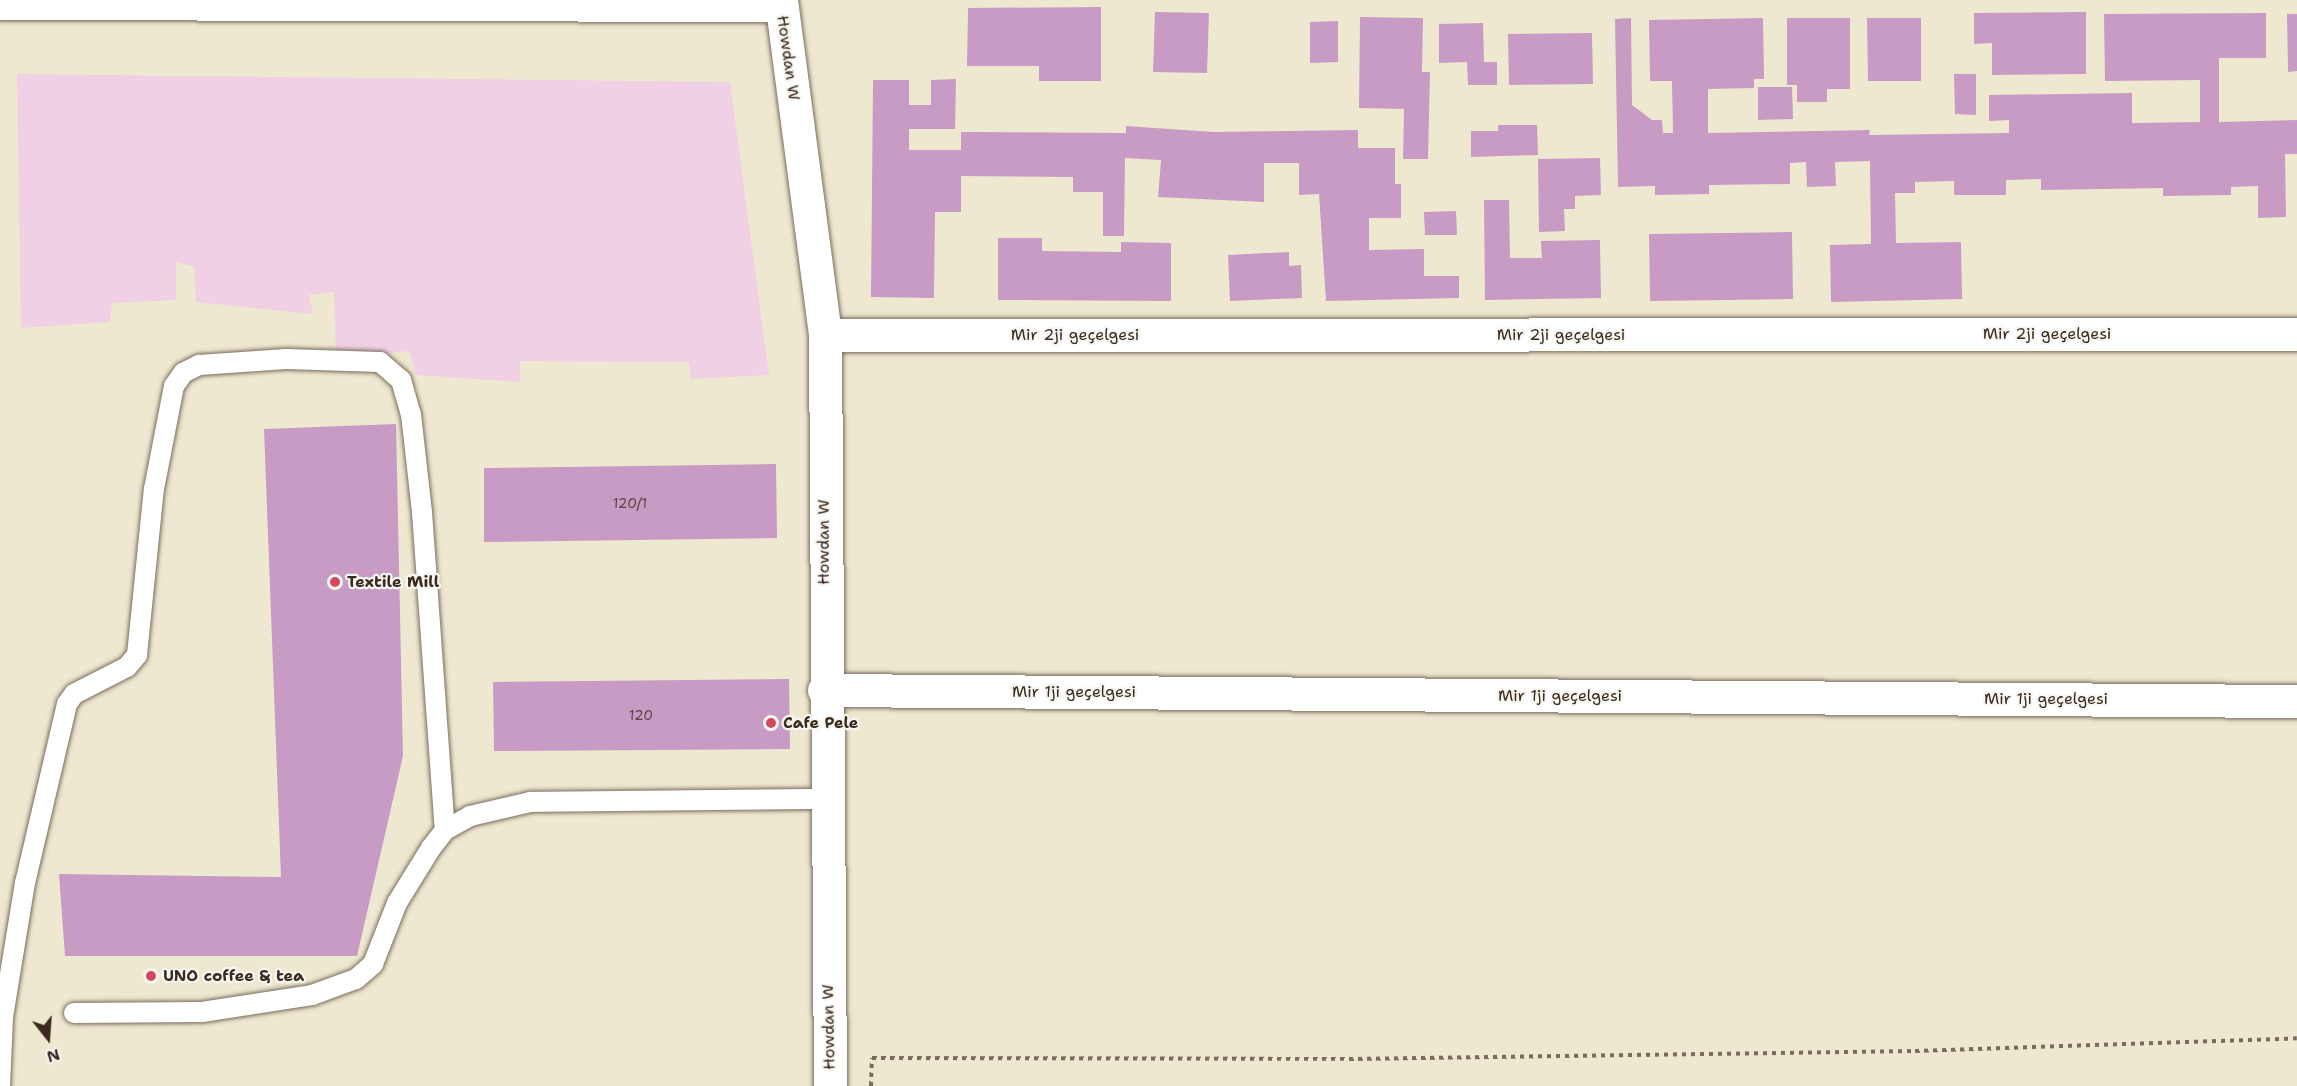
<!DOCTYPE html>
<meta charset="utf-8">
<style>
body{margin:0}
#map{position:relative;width:2297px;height:1086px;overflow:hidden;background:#efe8d1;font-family:"Shantell Sans",sans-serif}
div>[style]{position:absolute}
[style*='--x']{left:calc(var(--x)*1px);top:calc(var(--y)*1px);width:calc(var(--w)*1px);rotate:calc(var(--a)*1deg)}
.built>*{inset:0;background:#f0d0e5}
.building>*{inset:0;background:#c79bc3}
.path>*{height:4px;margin-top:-2px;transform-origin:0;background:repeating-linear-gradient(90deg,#7a6c5d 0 4.5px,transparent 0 9px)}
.roads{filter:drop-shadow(0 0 2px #7a6c5d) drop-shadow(0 0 2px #7a6c5d)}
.lane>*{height:20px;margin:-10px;padding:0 10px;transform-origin:10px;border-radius:10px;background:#fff}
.street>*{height:33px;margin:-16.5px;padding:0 16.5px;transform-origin:16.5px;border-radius:16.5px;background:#fff}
.dots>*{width:16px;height:16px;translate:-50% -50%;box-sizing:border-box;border:3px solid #f6f6f2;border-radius:50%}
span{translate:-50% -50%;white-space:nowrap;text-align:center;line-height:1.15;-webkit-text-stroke:4.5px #f6f6f2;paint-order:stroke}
.number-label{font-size:14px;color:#5e4647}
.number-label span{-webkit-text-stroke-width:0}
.street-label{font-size:16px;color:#3b2a1e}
.poi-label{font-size:16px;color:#3b2a1e;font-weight:700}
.left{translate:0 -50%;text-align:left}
.north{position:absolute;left:18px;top:1008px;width:60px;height:60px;-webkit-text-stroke:4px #f6f6f2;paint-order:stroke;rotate:163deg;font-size:16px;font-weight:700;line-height:24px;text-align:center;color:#3b2a1e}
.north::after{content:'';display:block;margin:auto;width:21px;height:27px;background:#3b2a1e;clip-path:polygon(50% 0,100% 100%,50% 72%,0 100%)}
</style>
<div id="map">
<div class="built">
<i style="clip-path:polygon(17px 74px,730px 82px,769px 375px,691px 379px,689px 362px,520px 361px,520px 382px,416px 375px,409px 351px,336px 358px,334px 292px,309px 295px,313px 314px,196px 302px,194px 266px,176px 262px,176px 300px,112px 303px,110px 322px,21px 328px)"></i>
</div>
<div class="building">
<i style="clip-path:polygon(1101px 7px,1101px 81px,1039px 81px,1039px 66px,967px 66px,968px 8px)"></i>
<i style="clip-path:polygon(1155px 12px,1209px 13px,1207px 73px,1153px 72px)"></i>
<i style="clip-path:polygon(2086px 12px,2086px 74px,1992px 75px,1992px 43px,1974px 44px,1974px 13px)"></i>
<i style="clip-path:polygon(2266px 13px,2266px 58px,2219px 58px,2219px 122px,2297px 120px,2297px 154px,2285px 154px,2286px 217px,2258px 218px,2258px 186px,2231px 187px,2231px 195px,2163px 196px,2163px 188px,2041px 190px,2041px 179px,2006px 180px,2006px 195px,1954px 195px,1954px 181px,1915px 182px,1915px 193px,1895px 193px,1896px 243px,1961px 242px,1962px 299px,1831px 302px,1830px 245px,1871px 244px,1870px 161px,1835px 162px,1836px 186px,1807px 187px,1806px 162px,1790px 163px,1790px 184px,1709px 185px,1709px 194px,1655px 195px,1655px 186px,1618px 187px,1615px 19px,1631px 18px,1632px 105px,1652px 120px,1662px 120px,1663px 133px,1673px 133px,1672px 81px,1650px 81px,1649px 20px,1763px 18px,1764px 79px,1754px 79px,1754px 88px,1708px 89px,1708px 133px,1870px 130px,1869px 135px,2009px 133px,2009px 120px,1989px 121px,1989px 95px,2132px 93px,2132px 123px,2200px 122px,2200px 80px,2105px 81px,2104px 14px)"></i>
<i style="clip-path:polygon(2287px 14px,2297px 14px,2297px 71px,2288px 72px)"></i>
<i style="clip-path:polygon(1360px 17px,1423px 18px,1422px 72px,1430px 72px,1428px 159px,1403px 159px,1404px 109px,1359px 108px)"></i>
<i style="clip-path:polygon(1787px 18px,1850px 18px,1850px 89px,1827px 89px,1827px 102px,1797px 102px,1797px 85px,1787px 85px)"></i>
<i style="clip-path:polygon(1867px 18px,1921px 18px,1921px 81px,1868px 81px)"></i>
<i style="clip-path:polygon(1338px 21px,1338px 62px,1310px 63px,1310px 22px)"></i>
<i style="clip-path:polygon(1483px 23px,1484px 62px,1497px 62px,1497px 85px,1468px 85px,1467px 62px,1439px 63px,1439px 24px)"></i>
<i style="clip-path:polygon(1592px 33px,1593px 84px,1509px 85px,1508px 34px)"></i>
<i style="clip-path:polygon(1954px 74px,1976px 74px,1976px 115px,1955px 114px)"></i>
<i style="clip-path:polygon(956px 79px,955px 129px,909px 129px,909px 150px,961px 150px,961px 132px,1126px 133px,1126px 126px,1213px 132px,1358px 130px,1358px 148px,1395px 148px,1395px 184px,1401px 184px,1401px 218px,1369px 218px,1369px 250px,1424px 249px,1424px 276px,1459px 276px,1459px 298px,1326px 301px,1319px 194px,1299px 195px,1299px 163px,1264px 163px,1264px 202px,1158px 197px,1161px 160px,1125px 158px,1124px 236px,1103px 236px,1103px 192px,1073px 192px,1073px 177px,961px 176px,961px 212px,935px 212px,934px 298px,871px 297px,873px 80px,909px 80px,909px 105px,931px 105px,931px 80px)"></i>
<i style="clip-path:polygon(1758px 87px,1792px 87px,1793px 119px,1758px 120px)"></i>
<i style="clip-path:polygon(1498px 125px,1537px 125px,1538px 155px,1471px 157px,1471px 131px,1498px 131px)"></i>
<i style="clip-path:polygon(1600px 158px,1601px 195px,1575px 196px,1575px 209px,1564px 209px,1565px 231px,1539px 232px,1538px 159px)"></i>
<i style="clip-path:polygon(1484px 200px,1509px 200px,1510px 258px,1542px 258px,1541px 241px,1600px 240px,1601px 298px,1485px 300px)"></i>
<i style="clip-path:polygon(1456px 211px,1457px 235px,1425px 235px,1424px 212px)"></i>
<i style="clip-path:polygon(1792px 232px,1793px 299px,1650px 301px,1649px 234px)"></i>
<i style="clip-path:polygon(998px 238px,1042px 238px,1042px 251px,1121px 252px,1121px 242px,1171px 243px,1171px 301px,998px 300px)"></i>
<i style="clip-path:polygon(1289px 252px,1289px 266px,1301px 265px,1302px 298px,1230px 301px,1228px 255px)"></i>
<i style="clip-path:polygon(396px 424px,403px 756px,357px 956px,65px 956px,59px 874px,281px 877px,264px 429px)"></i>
<i style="clip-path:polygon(776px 464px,777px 538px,484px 542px,484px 468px)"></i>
<i style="clip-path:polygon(789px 679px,790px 749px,494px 751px,493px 682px)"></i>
</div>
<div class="path">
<i style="--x:871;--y:1086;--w:28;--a:-88"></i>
<i style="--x:872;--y:1058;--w:477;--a:0.1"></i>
<i style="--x:1349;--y:1059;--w:566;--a:-0.81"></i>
<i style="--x:1915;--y:1051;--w:382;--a:-1.9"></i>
</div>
<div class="roads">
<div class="lane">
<i style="--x:74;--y:1013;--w:128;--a:-0.4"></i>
<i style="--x:202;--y:1012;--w:111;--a:-8.8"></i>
<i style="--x:312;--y:995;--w:47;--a:-20"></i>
<i style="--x:356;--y:979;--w:23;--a:-41"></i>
<i style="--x:373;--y:964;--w:66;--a:-68.5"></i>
<i style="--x:397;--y:903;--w:65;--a:-58.3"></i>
<i style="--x:431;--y:848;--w:23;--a:-52"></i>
<i style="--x:445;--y:830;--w:29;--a:-29"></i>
<i style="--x:470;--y:816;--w:62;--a:-13.1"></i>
<i style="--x:530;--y:802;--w:295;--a:-0.6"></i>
<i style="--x:0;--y:1086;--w:69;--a:-87.5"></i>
<i style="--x:3;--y:1017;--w:136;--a:-80.7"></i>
<i style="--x:25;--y:883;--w:184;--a:-76.8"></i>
<i style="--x:67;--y:704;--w:12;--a:-55"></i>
<i style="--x:74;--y:694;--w:59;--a:-27"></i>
<i style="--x:127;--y:667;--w:16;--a:-50"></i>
<i style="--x:137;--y:655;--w:167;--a:-84.2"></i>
<i style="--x:154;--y:489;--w:105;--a:-79"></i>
<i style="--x:174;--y:386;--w:16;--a:-55"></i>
<i style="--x:183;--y:373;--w:18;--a:-27"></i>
<i style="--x:199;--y:365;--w:87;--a:-3.9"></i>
<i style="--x:286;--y:359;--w:94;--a:1.8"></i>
<i style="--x:380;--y:362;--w:28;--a:41"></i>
<i style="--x:401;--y:380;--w:35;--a:74"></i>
<i style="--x:411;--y:414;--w:99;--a:83.6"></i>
<i style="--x:422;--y:512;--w:319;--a:85.9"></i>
</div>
<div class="street">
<i style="--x:781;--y:0;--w:338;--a:82.5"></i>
<i style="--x:825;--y:335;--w:751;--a:89.62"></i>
<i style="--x:0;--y:3;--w:781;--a:0.15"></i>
<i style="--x:825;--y:335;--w:1472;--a:-0.04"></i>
<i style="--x:824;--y:690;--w:1473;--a:0.43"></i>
</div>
</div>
<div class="dots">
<i style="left:335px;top:582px;background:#d1495b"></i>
<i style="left:771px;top:723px;background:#d1495b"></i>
<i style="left:151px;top:976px;background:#d1495b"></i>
</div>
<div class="number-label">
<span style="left:630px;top:503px">120/1</span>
<span style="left:641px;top:715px">120</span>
</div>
<div class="street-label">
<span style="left:788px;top:58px;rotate:82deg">Howdan W</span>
<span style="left:2047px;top:334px">Mir 2ji geçelgesi</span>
<span style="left:1075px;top:335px">Mir 2ji geçelgesi</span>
<span style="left:1561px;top:335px">Mir 2ji geçelgesi</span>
<span style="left:824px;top:542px;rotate:-90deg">Howdan W</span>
<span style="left:1074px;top:692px">Mir 1ji geçelgesi</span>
<span style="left:1560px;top:696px">Mir 1ji geçelgesi</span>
<span style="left:2046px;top:699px">Mir 1ji geçelgesi</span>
<span style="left:829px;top:1027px;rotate:-91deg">Howdan W</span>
</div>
<div class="poi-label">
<span class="left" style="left:347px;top:582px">Textile Mill</span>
<span class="left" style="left:783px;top:723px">Cafe Pele</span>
<span class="left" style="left:163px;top:976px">UNO coffee &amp; tea</span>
</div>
<div class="north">N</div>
</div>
